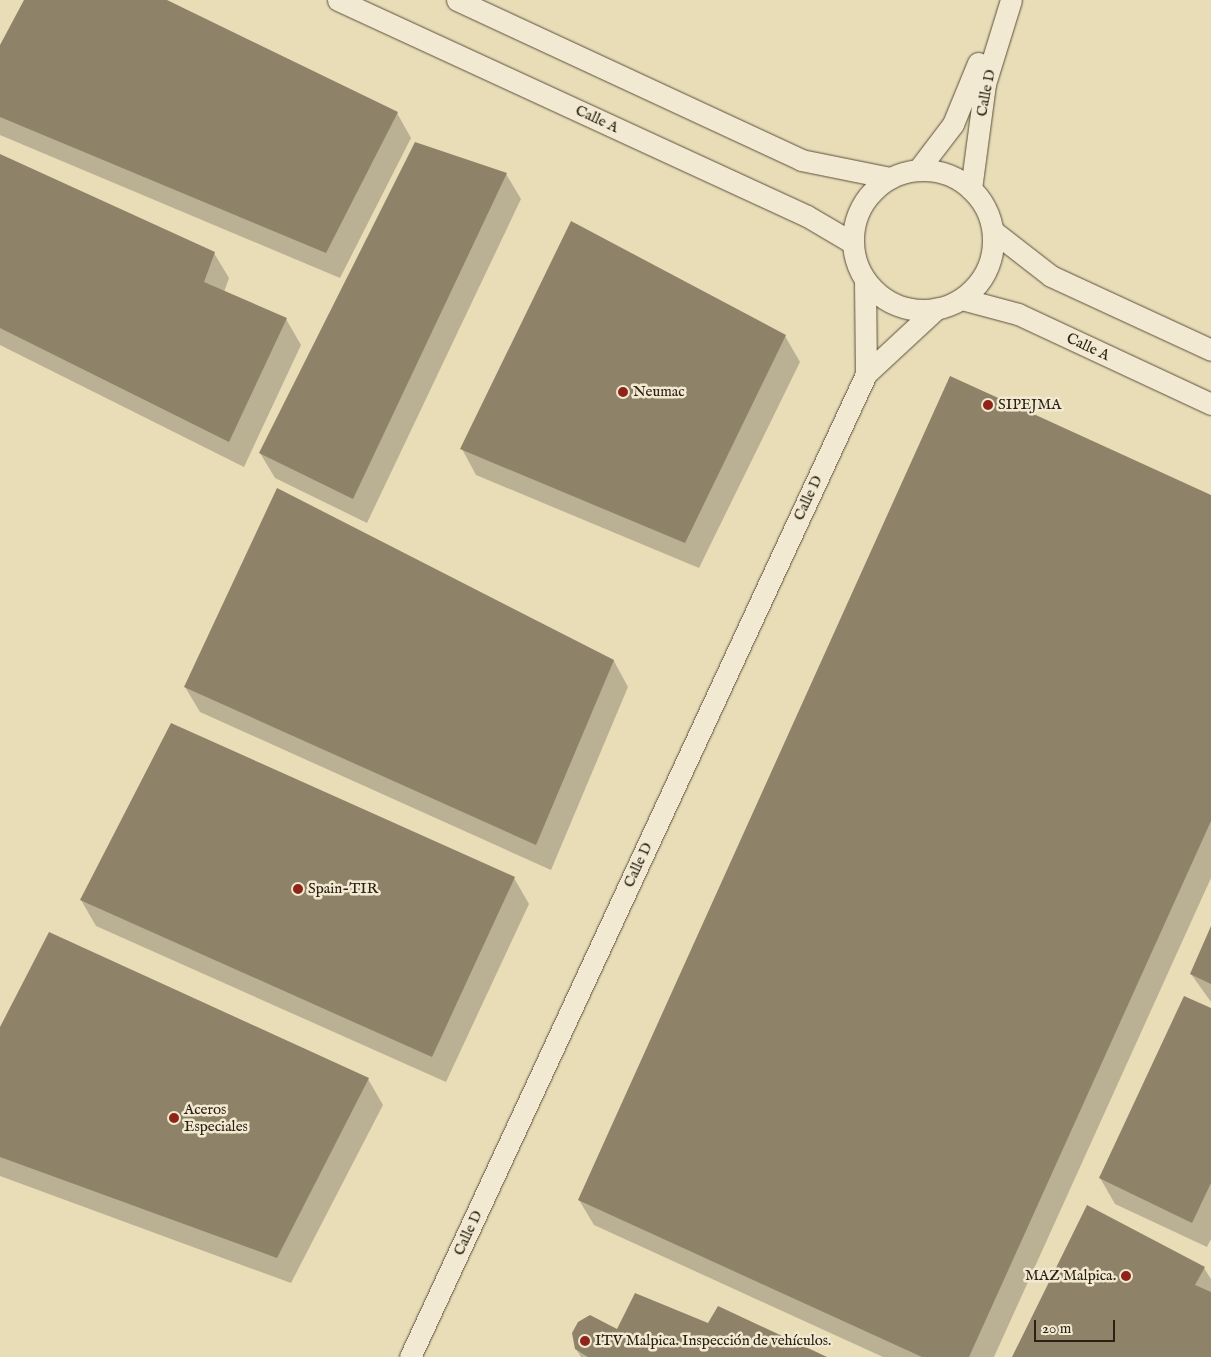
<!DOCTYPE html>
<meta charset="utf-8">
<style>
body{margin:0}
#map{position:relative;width:1211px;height:1357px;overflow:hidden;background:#e9ddb8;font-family:"IM FELL English",serif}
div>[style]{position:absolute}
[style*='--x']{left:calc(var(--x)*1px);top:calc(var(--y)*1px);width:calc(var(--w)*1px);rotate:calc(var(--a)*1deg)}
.shadow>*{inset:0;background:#0003}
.building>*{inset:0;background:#8e8268}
.roads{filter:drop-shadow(0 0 1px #5b4f3c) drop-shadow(0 0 1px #5b4f3c)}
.minor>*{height:21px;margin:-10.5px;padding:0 10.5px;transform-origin:10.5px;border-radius:10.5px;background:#f1e9d1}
.minor>.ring{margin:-10.5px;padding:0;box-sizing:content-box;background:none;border:21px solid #f1e9d1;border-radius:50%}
.dots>*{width:14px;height:14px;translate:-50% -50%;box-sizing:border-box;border:2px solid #f1e9d1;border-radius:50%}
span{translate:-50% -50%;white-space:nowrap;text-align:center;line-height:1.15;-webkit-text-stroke:5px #f1e9d1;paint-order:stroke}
.street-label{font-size:15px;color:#2c2012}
.poi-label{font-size:15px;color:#2c2012}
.left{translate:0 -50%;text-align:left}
.right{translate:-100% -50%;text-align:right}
.scale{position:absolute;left:1034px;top:1320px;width:81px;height:22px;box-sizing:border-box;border:2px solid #2c2012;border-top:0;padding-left:6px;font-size:15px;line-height:18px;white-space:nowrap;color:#2c2012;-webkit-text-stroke:4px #f1e9d1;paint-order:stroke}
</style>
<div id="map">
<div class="shadow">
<i style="clip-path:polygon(25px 0,164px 0,397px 113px,411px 138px,340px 278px,0 135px,0 48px)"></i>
<i style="clip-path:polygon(0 155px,214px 253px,229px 278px,224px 292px,286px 319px,301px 345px,244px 467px,0 345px)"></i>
<i style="clip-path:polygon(506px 174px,521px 199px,367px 523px,275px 478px,260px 453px)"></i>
<i style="clip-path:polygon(785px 336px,800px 362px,699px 568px,476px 475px,462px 449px)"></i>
<i style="clip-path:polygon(278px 489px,614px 661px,628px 687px,551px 870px,200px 712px,185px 687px)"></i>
<i style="clip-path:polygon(1211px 497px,1211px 878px,994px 1357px,883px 1357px,594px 1225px,579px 1200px)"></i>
<i style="clip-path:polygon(514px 878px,529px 904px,446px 1082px,96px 926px,81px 900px)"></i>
<i style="clip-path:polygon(1211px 929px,1211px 1002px,1191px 974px)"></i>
<i style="clip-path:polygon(1211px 1010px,1211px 1239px,1207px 1247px,1115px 1204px,1100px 1178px)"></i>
<i style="clip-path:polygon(0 1029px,368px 1079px,383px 1105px,291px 1283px,0 1176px)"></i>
<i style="clip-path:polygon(1204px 1268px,1211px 1279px,1211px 1357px,1013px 1357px)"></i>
<i style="clip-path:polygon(709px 1325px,824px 1357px,581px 1357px,576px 1349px,617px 1331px)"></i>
</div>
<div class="building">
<i style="clip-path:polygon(24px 0,167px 0,398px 112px,326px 253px,0 117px,0 45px)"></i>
<i style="clip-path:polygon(415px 142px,507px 173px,353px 499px,259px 453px)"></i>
<i style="clip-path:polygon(0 154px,215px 252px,204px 282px,287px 318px,229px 442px,0 328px)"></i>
<i style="clip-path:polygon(571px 221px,786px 335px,685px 543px,460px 449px)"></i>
<i style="clip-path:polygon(950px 376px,1211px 495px,1211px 821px,969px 1357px,922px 1357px,578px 1200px)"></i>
<i style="clip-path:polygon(277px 488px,614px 660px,536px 845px,184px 687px)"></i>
<i style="clip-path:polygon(171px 723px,515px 877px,432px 1057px,80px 900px)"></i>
<i style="clip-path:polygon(1211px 926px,1211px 984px,1190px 974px)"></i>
<i style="clip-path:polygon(49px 932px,369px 1078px,277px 1258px,0 1157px,0 1027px)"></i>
<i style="clip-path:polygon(1184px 996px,1211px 1008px,1211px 1183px,1192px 1223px,1099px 1178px)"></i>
<i style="clip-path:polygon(1087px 1205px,1205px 1267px,1195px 1285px,1211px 1292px,1211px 1357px,1012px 1357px)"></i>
<i style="clip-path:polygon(635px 1293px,708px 1323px,718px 1306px,827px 1357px,588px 1357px,575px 1349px,572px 1333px,578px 1322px,590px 1315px,617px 1329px)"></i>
</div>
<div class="roads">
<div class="minor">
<i style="--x:338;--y:0;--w:516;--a:24.73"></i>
<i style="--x:807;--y:216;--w:53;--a:30.4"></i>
<i style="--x:457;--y:0;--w:379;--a:24.9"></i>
<i style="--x:801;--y:160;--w:91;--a:11.4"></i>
<i style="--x:918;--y:170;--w:58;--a:-52.7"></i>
<i style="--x:953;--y:124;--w:66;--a:-67.7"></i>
<i class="ring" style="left:853px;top:170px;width:119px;height:119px"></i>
<i style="--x:971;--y:189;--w:106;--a:-82.4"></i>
<i style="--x:985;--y:84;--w:88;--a:-72.8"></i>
<i style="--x:993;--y:231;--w:73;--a:37.8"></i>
<i style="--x:1051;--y:276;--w:176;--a:24.8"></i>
<i style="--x:865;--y:280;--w:94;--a:89.4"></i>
<i style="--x:962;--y:299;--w:58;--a:15"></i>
<i style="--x:1018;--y:314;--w:213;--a:25"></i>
<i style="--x:410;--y:1357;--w:1084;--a:-65.11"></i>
<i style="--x:866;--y:374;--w:96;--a:-42.9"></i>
</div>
</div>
<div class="dots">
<i style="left:623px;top:392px;background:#8f2418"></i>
<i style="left:988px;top:405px;background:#8f2418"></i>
<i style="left:298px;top:889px;background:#8f2418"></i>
<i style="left:174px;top:1118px;background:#8f2418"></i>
<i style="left:1126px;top:1276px;background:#8f2418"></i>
<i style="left:585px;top:1341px;background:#8f2418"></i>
</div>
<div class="street-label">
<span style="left:986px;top:93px;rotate:-79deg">Calle D</span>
<span style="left:597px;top:119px;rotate:25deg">Calle A</span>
<span style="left:1088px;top:347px;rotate:25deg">Calle A</span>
<span style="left:808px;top:498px;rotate:-65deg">Calle D</span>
<span style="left:638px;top:865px;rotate:-65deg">Calle D</span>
<span style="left:468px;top:1233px;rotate:-65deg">Calle D</span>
</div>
<div class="poi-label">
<span class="left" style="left:633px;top:392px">Neumac</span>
<span class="left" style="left:998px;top:405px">SIPEJMA</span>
<span class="left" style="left:308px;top:889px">Spain-TIR</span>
<span class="left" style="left:184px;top:1118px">Aceros<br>Especiales</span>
<span class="right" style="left:1116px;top:1276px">MAZ Malpica.</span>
<span class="left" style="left:595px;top:1341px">ITV Malpica. Inspección de vehículos.</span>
</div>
<div class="scale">20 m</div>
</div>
